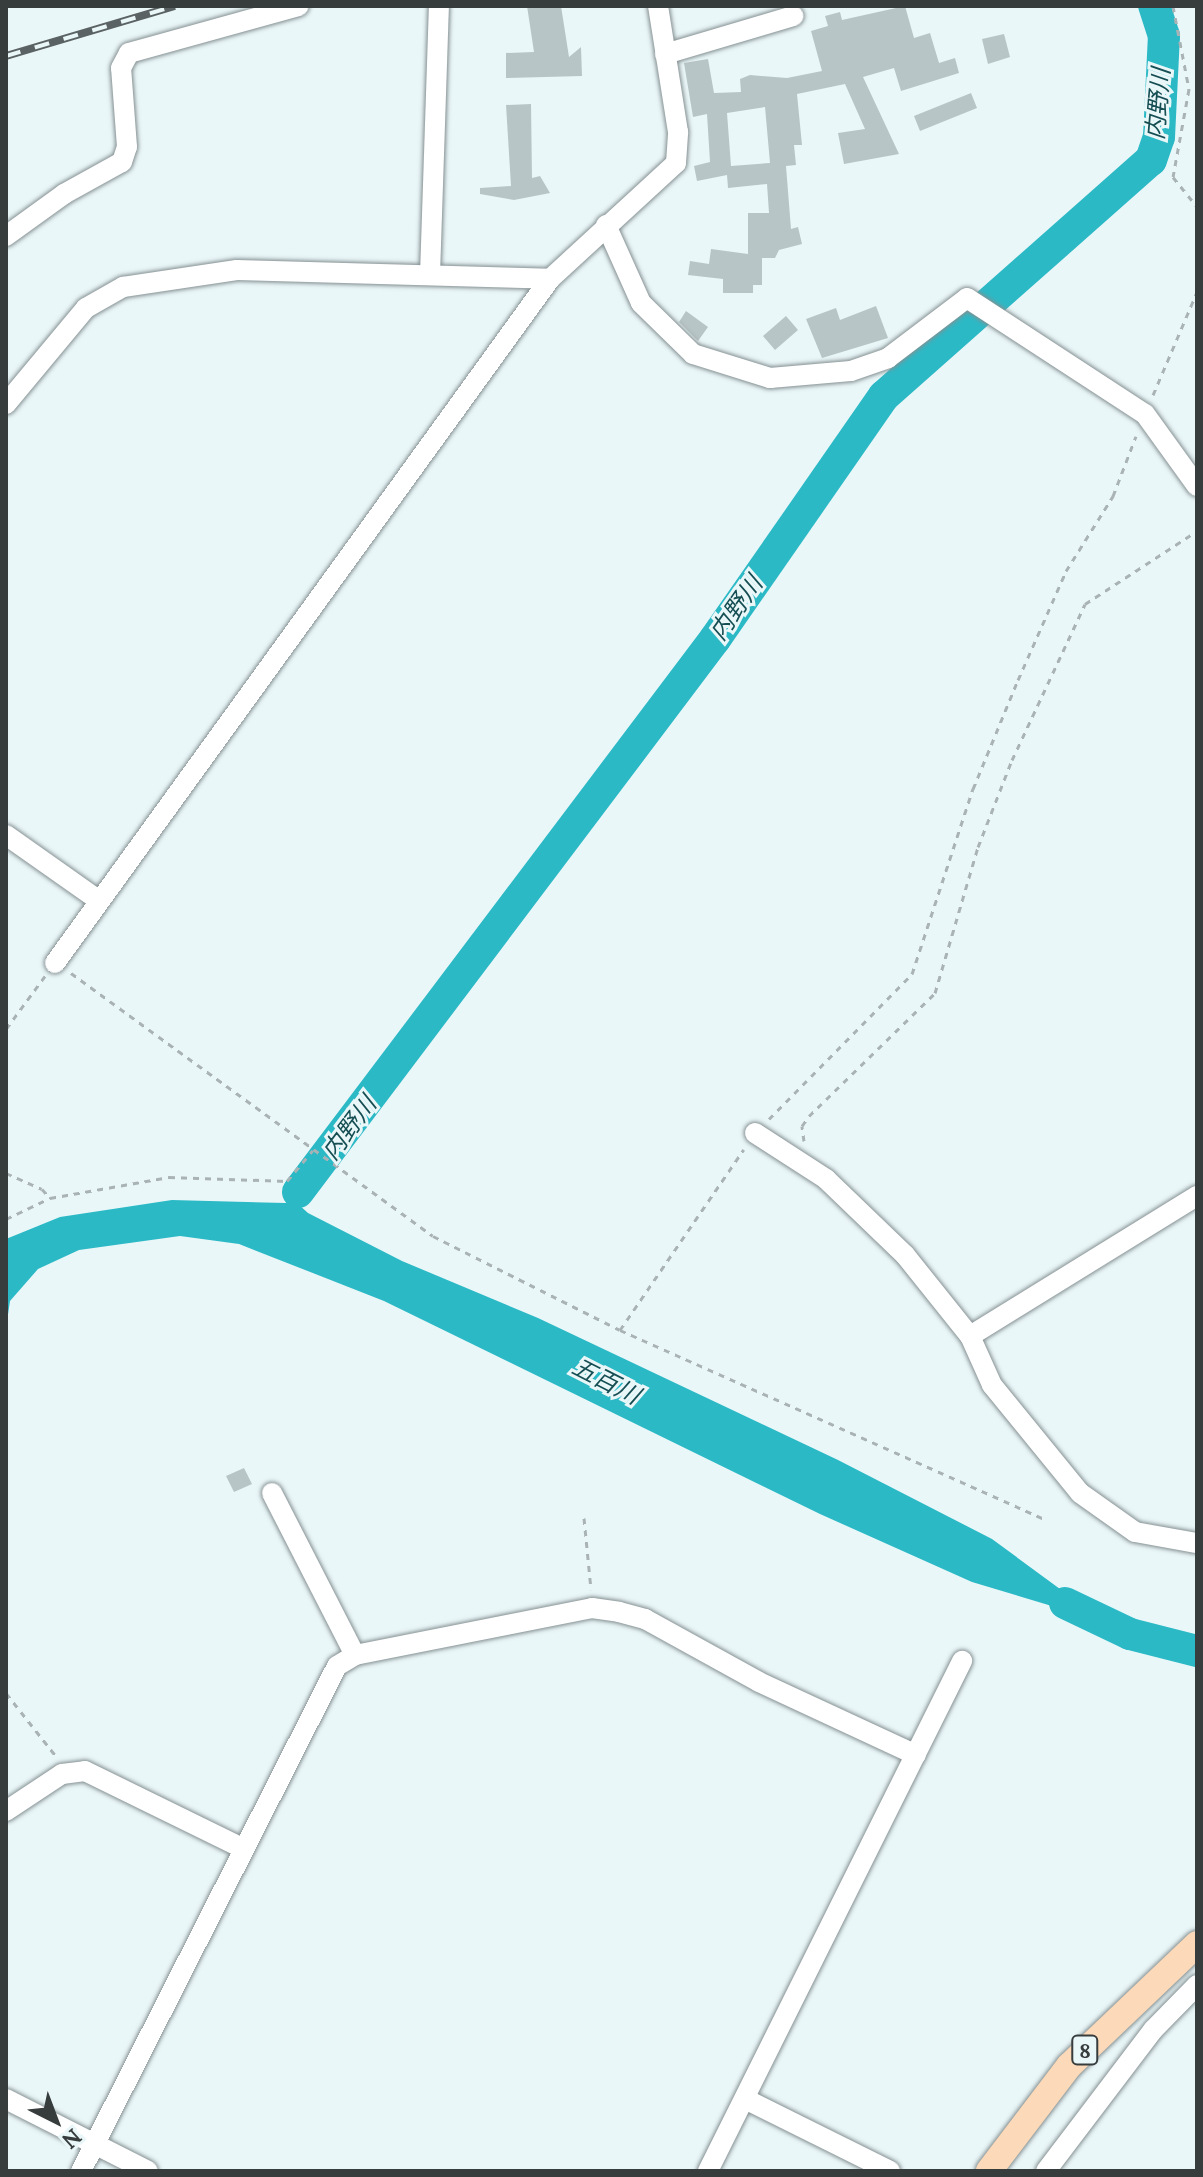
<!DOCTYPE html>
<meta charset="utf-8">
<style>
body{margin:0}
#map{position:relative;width:1203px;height:2177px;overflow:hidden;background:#eaf7f9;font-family:Lora,"Noto Sans JP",serif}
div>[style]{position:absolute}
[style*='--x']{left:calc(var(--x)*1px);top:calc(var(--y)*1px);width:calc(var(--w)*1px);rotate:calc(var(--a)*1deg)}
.water>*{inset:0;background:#2cb9c6}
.river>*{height:32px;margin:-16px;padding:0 16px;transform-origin:16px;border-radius:16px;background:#2cb9c6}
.building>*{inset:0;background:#b8c5c6}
.path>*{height:3px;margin-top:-1.5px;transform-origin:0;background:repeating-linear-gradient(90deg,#a9b3b5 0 6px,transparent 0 12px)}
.roads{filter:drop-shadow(0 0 2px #859092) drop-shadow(0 0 2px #859092)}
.minor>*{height:20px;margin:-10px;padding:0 10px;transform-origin:10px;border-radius:10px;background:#fff}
.major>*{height:26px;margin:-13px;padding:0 13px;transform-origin:13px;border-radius:13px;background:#fcd9b8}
.rail>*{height:8px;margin-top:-4px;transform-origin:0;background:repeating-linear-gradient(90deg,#eaf7f9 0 15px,#5b6263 0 30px);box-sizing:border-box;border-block:2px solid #5b6263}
span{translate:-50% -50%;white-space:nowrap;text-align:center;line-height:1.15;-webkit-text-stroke:6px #eaf7f9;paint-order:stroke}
.shield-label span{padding:2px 6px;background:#eaf7f9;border:2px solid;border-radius:6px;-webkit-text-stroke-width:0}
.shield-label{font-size:20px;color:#373c3d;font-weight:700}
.water-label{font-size:24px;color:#154e53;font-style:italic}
.frame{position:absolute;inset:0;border:8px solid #373c3d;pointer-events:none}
.north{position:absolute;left:16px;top:2081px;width:80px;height:80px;-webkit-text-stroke:6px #eaf7f9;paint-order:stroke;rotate:138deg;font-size:22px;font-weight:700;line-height:32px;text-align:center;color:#373c3d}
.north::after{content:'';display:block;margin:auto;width:28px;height:36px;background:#373c3d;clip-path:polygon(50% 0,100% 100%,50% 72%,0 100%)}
</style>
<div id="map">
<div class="water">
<i style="clip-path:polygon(322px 1158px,326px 1161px,298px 1204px,308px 1213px,402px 1261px,538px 1318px,838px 1460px,992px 1539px,1105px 1622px,972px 1582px,820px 1514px,384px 1301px,239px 1244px,180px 1236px,79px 1250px,38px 1269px,10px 1301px,6px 1328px,6px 1239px,60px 1217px,172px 1200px,286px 1203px)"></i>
</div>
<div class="river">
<i style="--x:298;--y:1192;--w:693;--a:-52.98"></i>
<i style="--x:715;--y:639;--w:296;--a:-55.2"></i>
<i style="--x:884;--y:396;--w:356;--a:-41.5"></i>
<i style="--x:1151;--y:160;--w:24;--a:-71"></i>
<i style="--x:1159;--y:137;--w:101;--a:-87.2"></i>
<i style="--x:1164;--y:36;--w:32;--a:-108"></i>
<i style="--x:1065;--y:1603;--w:72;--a:25.5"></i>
<i style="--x:1130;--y:1634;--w:69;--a:14.2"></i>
</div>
<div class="building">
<i style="clip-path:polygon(527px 6px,561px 6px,569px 57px,581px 47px,582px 76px,506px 78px,506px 53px,534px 52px)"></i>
<i style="clip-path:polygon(evenodd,905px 6px,914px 38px,930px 33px,939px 63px,955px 58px,959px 73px,901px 91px,894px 68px,863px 77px,899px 154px,844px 164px,838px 133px,865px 129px,845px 84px,797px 94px,802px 145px,794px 145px,796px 165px,786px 166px,791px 229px,798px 227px,802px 244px,779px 250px,775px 258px,762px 258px,762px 285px,753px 285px,753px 293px,723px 293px,723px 279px,688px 275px,690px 261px,709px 264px,711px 249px,748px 254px,748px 213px,769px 213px,767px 184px,728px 188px,727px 175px,697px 181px,694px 166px,710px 162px,707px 114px,693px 117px,684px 63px,708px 59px,714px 93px,741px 92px,740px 79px,750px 75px,787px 78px,822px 71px,811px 31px,828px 26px,825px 16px,840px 12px,842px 20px,905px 6px,765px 107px,770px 163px,731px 166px,727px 113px,765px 107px)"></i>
<i style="clip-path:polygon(1004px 34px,1010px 57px,988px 64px,982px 39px)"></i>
<i style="clip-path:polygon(971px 93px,977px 108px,920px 131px,914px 116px)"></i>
<i style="clip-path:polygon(531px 104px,532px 178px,540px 176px,550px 193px,514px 200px,480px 194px,480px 188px,511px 186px,506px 105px)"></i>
<i style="clip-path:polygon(876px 306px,888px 338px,822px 358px,806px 319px,836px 308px,840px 320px)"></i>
<i style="clip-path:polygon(686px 311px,708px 327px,698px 341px,679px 322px)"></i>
<i style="clip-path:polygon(786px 316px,798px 330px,775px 350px,763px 336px)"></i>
<i style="clip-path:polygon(244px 1468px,252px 1484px,234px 1492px,226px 1476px)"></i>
</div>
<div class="path">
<i style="--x:1173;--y:6;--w:85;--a:79.1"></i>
<i style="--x:1189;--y:89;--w:89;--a:100.3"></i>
<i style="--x:1173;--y:177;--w:38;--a:51"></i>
<i style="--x:1153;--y:395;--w:112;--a:-66.9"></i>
<i style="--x:71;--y:973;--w:447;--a:36"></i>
<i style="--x:433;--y:1236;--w:209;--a:26.7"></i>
<i style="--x:620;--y:1330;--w:219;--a:-55.6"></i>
<i style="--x:6;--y:1029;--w:66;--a:-53.7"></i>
<i style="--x:769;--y:1119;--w:204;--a:-45.4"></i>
<i style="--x:912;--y:974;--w:195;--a:-71.8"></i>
<i style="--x:973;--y:789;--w:118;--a:-67.6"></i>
<i style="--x:1018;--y:680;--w:119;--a:-66.2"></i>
<i style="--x:1066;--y:571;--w:89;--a:-57.9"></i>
<i style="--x:1113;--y:496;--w:64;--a:-69"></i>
<i style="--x:804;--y:1141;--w:15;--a:-98"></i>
<i style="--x:802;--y:1126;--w:12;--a:-55"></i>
<i style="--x:809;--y:1116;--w:176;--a:-44.3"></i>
<i style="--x:935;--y:993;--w:152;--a:-73.6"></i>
<i style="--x:978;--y:847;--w:93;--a:-68.7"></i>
<i style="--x:1012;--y:760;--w:172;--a:-64.9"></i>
<i style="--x:1085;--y:604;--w:134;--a:-33.1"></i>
<i style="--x:6;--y:1173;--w:39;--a:24"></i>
<i style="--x:42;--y:1189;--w:12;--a:48"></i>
<i style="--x:6;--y:1219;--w:49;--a:-25.5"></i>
<i style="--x:50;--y:1198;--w:121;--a:-10"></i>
<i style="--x:169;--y:1177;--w:118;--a:1.9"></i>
<i style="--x:287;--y:1181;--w:40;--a:-50"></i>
<i style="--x:620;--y:1330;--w:466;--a:24"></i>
<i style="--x:584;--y:1518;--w:72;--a:84.4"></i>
<i style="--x:6;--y:1693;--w:80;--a:51.6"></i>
</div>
<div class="roads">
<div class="minor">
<i style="--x:665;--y:54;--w:134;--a:-16.5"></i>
<i style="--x:606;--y:225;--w:85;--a:65.8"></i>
<i style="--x:641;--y:303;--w:73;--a:44.4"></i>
<i style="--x:693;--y:354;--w:81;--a:17.3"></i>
<i style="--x:770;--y:378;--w:81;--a:-4.9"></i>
<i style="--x:851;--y:371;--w:39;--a:-19"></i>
<i style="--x:888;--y:358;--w:99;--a:-37.2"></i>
<i style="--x:967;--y:298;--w:212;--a:33.1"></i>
<i style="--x:1145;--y:414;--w:89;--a:54.2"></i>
<i style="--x:6;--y:236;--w:72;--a:-35.9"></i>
<i style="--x:64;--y:194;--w:66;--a:-28.9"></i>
<i style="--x:122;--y:162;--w:16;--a:-72"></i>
<i style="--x:127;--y:147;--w:79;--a:-94.3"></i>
<i style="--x:121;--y:68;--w:17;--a:-62"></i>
<i style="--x:129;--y:53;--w:176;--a:-15.5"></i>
<i style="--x:430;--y:275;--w:269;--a:-88.1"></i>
<i style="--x:6;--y:404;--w:125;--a:-50.2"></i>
<i style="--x:86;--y:308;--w:43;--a:-29.6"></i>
<i style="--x:123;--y:287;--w:115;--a:-8.5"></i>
<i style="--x:237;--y:270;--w:313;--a:1.6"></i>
<i style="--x:6;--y:835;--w:113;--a:35.2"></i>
<i style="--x:55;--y:963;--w:844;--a:-54.11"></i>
<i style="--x:550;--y:279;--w:171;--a:-42.6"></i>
<i style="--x:676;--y:163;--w:31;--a:-86"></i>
<i style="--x:678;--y:132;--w:128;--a:-99"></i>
<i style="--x:755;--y:1133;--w:85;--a:32.9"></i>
<i style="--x:826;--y:1179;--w:110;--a:43.9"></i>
<i style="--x:905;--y:1255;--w:104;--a:51.3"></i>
<i style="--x:970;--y:1336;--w:54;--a:65.8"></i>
<i style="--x:992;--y:1385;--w:139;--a:50.8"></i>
<i style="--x:1080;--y:1493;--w:67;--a:35.3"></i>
<i style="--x:1135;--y:1532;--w:63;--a:10.1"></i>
<i style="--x:970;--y:1336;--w:267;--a:-31.7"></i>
<i style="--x:272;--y:1493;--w:182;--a:62.9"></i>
<i style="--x:6;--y:1811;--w:67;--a:-33.5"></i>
<i style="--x:62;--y:1774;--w:23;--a:-7"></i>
<i style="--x:85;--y:1771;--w:175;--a:26.1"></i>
<i style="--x:6;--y:2099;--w:159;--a:26.9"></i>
<i style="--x:745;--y:2099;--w:162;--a:26.4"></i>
<i style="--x:81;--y:2171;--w:566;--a:-63.12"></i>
<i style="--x:337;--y:1666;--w:21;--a:-31"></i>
<i style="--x:355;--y:1655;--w:242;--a:-11.2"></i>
<i style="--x:592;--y:1608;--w:27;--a:8"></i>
<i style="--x:619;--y:1612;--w:27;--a:15"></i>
<i style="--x:645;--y:1619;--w:130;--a:28.9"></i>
<i style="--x:759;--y:1682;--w:173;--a:24.9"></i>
<i style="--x:708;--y:2171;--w:570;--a:-63.52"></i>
<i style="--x:1046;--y:2171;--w:177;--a:-52.8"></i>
<i style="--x:1153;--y:2030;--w:63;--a:-45.6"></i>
</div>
<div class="major">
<i style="--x:989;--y:2171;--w:132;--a:-52.7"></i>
<i style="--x:1069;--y:2066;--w:177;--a:-43.6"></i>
</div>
</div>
<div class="rail">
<i style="--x:6;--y:56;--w:176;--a:-16.5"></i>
</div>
<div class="shield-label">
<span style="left:1085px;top:2050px">8</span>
</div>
<div class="water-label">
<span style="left:1158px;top:104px;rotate:-85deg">内野川</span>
<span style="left:736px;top:608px;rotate:-55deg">内野川</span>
<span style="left:349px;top:1128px;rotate:-53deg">内野川</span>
<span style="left:606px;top:1381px;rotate:27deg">五百川</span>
</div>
<div class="frame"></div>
<div class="north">N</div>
</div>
